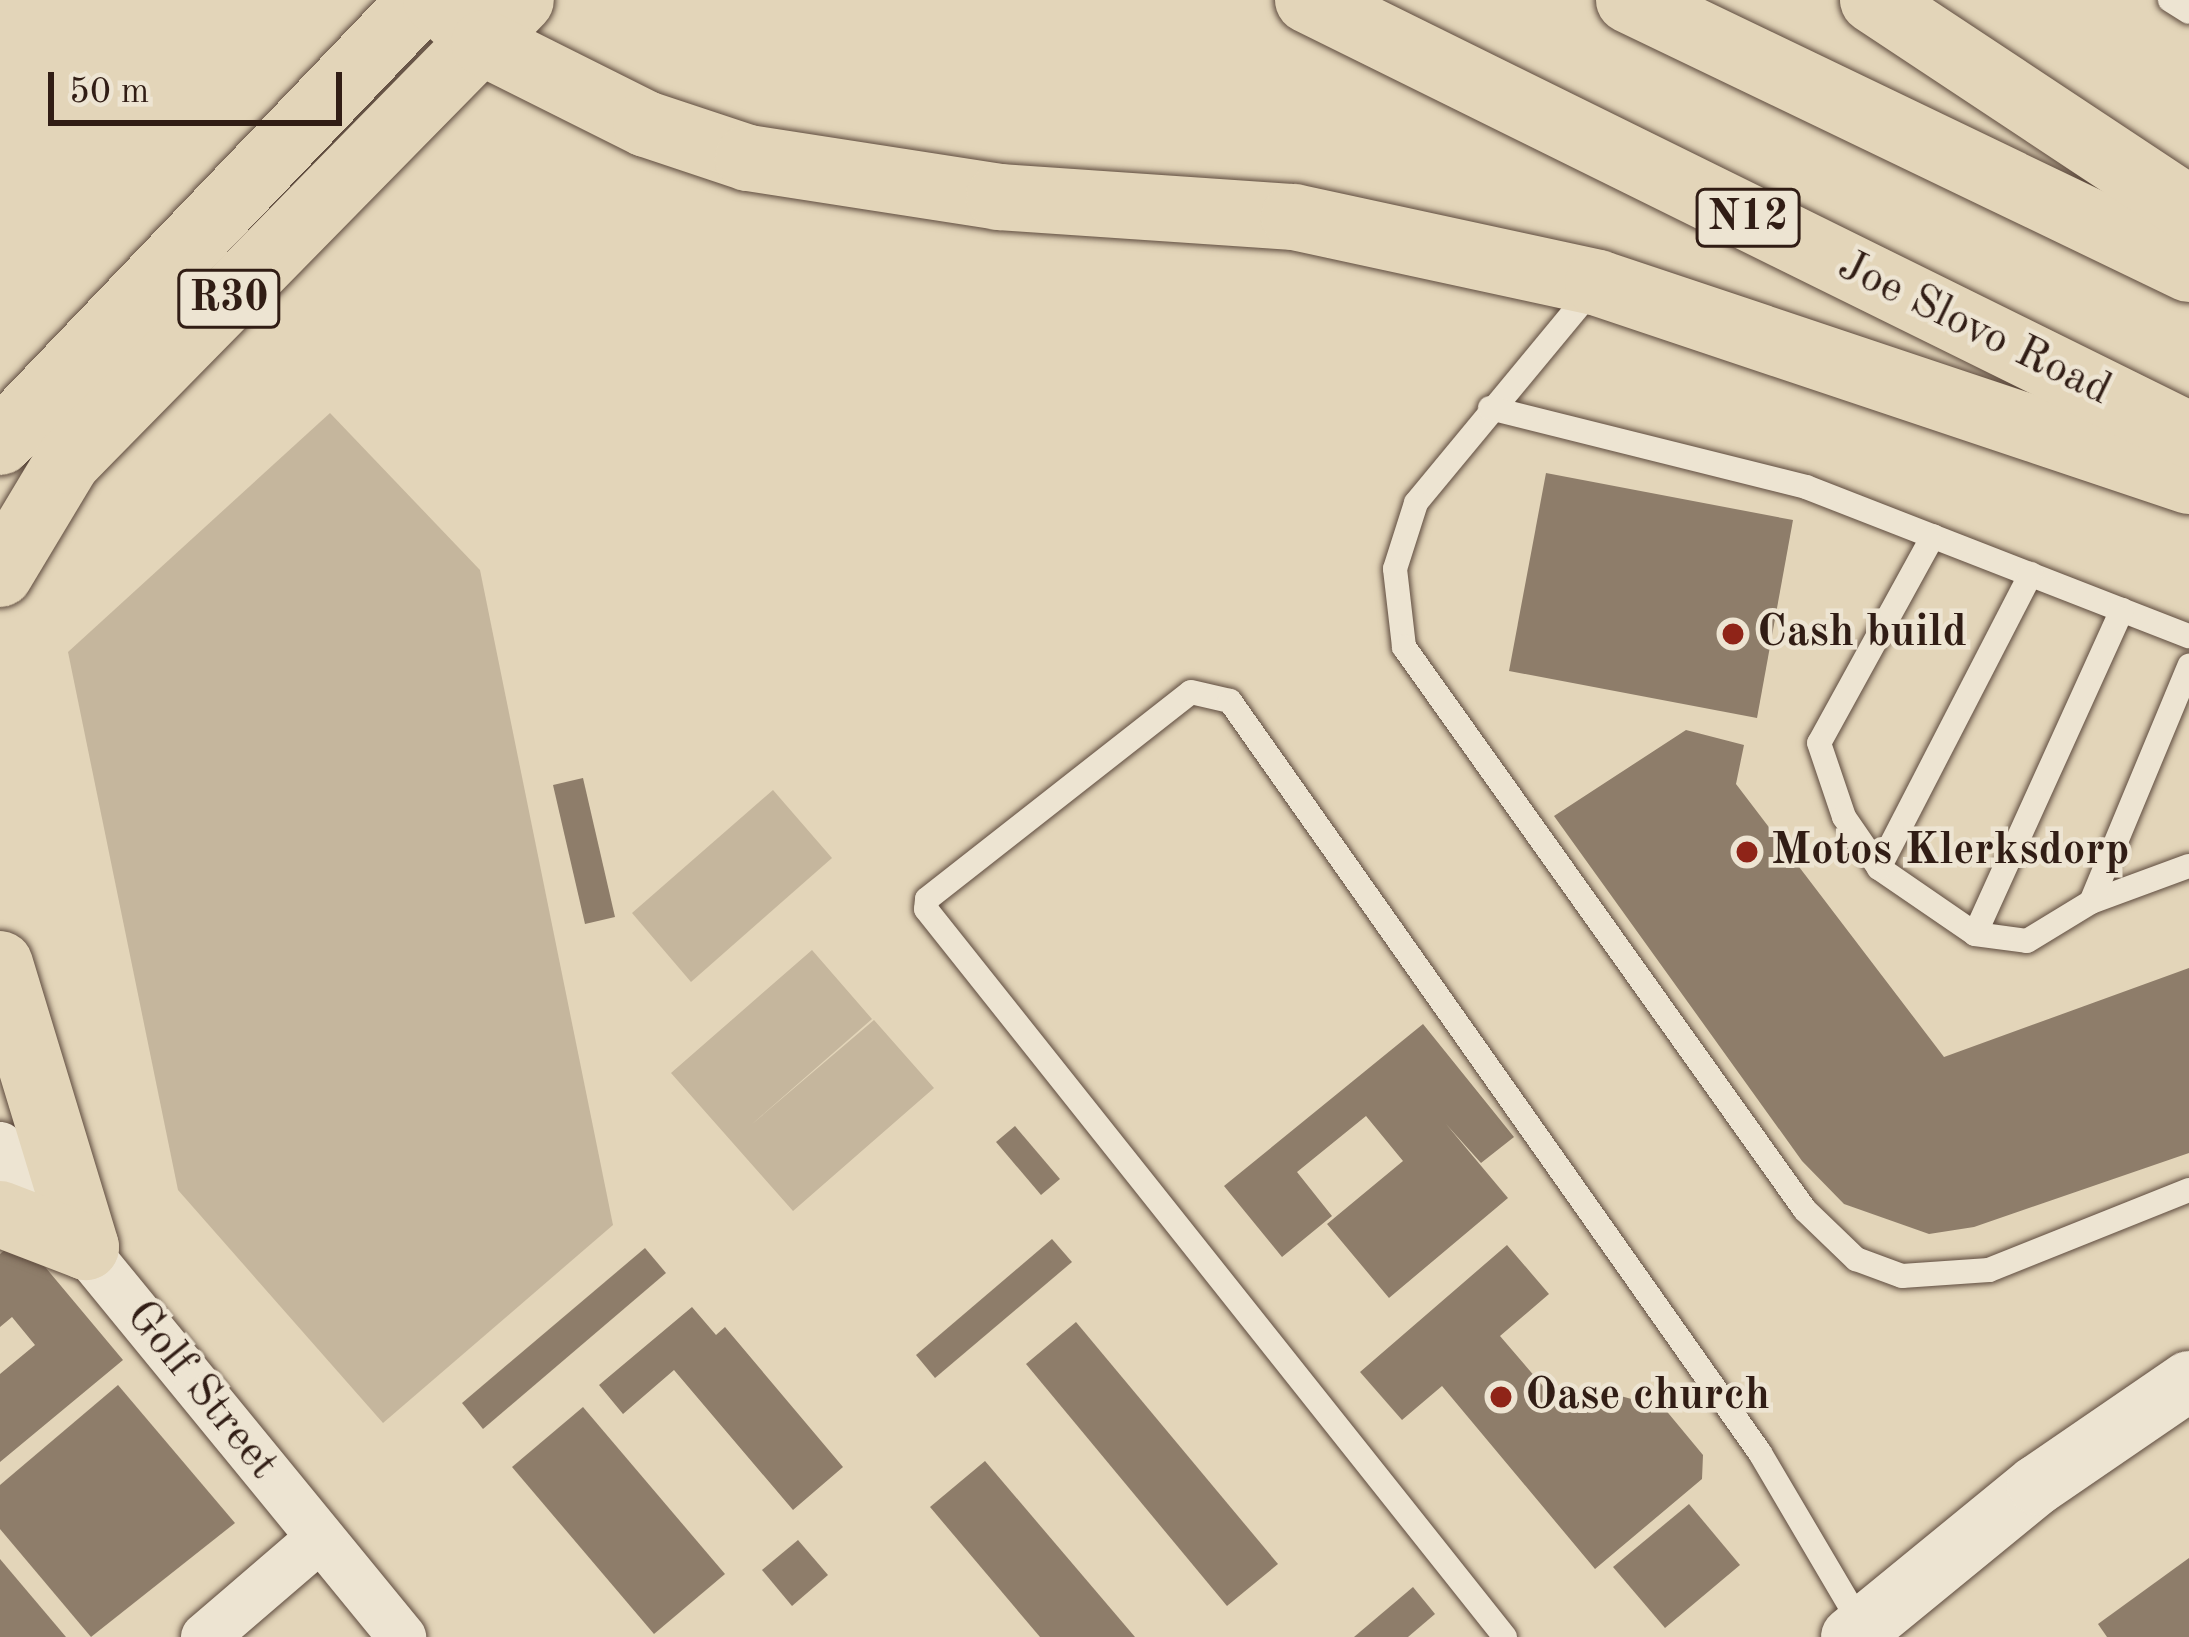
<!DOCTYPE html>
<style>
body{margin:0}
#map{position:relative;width:2189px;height:1637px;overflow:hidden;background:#e3d5b9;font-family:"Old Standard TT",serif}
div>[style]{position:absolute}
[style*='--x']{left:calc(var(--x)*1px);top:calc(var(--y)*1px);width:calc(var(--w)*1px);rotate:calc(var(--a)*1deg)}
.green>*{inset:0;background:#c5b69d}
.building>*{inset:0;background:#8e7d6a}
.roads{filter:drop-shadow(0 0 3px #5e4b3e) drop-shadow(0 0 3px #5e4b3e)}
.service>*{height:24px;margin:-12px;padding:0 12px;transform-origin:12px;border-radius:12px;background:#ede4d2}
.minor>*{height:48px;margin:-24px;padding:0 24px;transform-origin:24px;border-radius:24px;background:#ede4d2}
.tertiary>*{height:60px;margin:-30px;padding:0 30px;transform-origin:30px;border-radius:30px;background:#ede4d2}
.primary>*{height:66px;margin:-33px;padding:0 33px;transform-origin:33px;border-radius:33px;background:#e3d5b9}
.trunk>*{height:66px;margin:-33px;padding:0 33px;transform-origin:33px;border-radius:33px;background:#e3d5b9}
.dots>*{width:33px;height:33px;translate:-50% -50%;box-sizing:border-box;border:6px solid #ede4d2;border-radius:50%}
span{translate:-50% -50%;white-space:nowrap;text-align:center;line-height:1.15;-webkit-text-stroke:9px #ede4d2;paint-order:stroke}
.shield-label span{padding:3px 9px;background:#ede4d2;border:3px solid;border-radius:9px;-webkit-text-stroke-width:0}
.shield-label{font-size:42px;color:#311d15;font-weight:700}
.street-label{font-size:45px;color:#311d15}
.poi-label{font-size:45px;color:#311d15;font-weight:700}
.left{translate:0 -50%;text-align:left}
.scale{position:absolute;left:48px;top:72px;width:294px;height:54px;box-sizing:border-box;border:6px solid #311d15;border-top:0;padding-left:15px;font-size:36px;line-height:42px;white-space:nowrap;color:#311d15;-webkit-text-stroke:9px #ede4d2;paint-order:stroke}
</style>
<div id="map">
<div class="green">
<i style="clip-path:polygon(330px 413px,480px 570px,613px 1225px,383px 1423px,178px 1190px,68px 652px)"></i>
<i style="clip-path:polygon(773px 790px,832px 858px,691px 982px,632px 913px)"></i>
<i style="clip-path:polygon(812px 950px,872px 1019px,751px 1125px,874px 1020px,934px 1088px,793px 1211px,671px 1073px)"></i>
</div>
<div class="building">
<i style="clip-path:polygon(1546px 473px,1793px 520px,1757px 718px,1509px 671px)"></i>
<i style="clip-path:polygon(1686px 730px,1744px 745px,1736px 784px,1944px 1057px,2189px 968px,2189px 1153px,1974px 1227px,1929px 1234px,1844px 1204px,1802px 1161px,1554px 816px)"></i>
<i style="clip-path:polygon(583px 778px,615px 917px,585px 924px,553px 785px)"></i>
<i style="clip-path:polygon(1423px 1024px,1514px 1137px,1481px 1163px,1446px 1124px,1508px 1198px,1389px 1298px,1327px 1224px,1403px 1161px,1366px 1116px,1297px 1172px,1332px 1216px,1282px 1257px,1224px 1186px)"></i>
<i style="clip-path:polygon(1015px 1126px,1060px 1179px,1041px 1195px,996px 1142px)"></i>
<i style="clip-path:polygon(20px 1237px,123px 1360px,0 1462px,0 1374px,35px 1345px,12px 1317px,0 1327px,0 1254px)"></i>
<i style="clip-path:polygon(1052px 1239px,1072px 1262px,935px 1378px,916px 1355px)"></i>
<i style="clip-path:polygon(1507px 1245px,1549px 1294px,1500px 1336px,1561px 1407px,1617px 1395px,1664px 1408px,1703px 1455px,1702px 1479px,1595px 1569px,1442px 1386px,1402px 1420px,1360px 1372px)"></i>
<i style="clip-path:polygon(645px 1248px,666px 1273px,483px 1429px,462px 1403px)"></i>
<i style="clip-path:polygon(692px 1307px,716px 1335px,725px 1327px,843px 1467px,793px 1510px,674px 1370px,623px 1414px,599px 1385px)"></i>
<i style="clip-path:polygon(1076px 1322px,1278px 1564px,1227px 1606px,1026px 1364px)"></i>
<i style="clip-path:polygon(118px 1385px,235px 1523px,91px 1637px,0 1529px,0 1485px)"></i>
<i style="clip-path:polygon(583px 1407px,725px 1574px,654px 1634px,512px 1467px)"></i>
<i style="clip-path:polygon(985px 1461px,1135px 1637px,1040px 1637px,930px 1507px)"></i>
<i style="clip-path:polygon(1689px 1504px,1740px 1565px,1665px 1628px,1613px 1567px)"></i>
<i style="clip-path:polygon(798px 1540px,828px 1575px,792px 1606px,762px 1570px)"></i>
<i style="clip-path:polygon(2189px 1558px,2189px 1637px,2107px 1637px,2098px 1624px)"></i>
<i style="clip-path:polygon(0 1559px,66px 1637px,0 1637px)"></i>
<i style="clip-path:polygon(1413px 1587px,1435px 1614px,1408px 1637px,1354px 1637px)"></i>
</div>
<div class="roads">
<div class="service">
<i style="--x:2170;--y:0;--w:22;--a:32"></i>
<i style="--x:1592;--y:290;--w:276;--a:129.6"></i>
<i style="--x:1416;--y:503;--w:69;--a:107.7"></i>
<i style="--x:1395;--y:569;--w:79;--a:83.4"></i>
<i style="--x:1404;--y:647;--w:691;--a:54.54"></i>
<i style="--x:1805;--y:1210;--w:71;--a:43.9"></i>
<i style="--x:1856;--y:1259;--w:49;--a:20.3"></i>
<i style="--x:1902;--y:1276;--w:87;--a:-3.9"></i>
<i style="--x:1989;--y:1270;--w:215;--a:-21.8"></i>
<i style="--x:1490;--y:408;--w:326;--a:14"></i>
<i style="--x:1806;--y:487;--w:411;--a:21.3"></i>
<i style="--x:1933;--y:536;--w:236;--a:118.8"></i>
<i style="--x:1819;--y:743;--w:78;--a:71.3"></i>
<i style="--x:1844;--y:817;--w:62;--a:55.5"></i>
<i style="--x:1879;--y:868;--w:116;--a:34.5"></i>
<i style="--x:1975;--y:934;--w:52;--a:7.7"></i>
<i style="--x:2027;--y:941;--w:75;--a:-31.4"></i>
<i style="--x:2091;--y:902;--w:104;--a:-20.2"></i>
<i style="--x:1879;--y:868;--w:331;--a:-62.7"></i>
<i style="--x:2091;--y:902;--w:256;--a:-67.4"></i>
<i style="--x:1975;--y:934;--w:356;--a:-65.6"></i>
<i style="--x:1505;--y:1637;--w:930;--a:-128.5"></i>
<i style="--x:926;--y:909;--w:10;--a:-84"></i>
<i style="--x:927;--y:899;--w:335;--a:-38.1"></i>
<i style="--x:1191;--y:692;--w:40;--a:13"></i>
<i style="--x:1230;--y:701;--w:920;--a:54.82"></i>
<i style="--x:1760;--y:1453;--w:201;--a:59.5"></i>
</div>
<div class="minor">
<i style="--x:0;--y:1146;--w:635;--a:50.69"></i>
<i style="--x:205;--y:1637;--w:150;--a:-40.7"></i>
</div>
<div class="tertiary">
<i style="--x:1851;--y:1637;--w:240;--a:-39.3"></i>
<i style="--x:2037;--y:1485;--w:184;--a:-34.4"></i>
</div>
<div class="primary">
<i style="--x:0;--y:442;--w:611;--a:-46.33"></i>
<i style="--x:0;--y:574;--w:132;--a:-59"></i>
<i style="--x:68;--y:461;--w:646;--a:-45.5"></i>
<i style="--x:0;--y:964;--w:296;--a:73.1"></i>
<i style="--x:0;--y:1214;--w:92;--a:21"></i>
</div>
<div class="trunk">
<i style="--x:436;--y:0;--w:64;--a:41.9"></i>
<i style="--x:484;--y:43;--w:181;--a:26.6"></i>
<i style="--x:646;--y:124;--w:108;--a:18.4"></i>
<i style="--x:748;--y:158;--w:254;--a:8.8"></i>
<i style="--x:999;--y:197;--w:296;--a:3.9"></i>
<i style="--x:1294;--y:217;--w:311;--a:12.2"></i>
<i style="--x:1598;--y:283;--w:623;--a:18.52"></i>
<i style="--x:1308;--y:0;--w:983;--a:26.28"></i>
<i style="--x:1629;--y:0;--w:621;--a:25.66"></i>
<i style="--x:1873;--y:0;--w:379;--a:33.5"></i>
</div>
</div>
<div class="dots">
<i style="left:1733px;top:634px;background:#8f2418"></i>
<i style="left:1747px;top:852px;background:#8f2418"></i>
<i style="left:1501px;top:1397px;background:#8f2418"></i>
</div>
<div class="shield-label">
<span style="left:1748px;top:218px">N12</span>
<span style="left:229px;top:299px">R30</span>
</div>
<div class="street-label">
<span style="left:1974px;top:329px;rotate:26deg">Joe Slovo Road</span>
<span style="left:201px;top:1391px;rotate:51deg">Golf Street</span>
</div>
<div class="poi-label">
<span class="left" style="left:1757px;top:634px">Cash build</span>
<span class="left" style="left:1771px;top:852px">Motos Klerksdorp</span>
<span class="left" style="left:1525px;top:1397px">Oase church</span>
</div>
<div class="scale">50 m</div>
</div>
